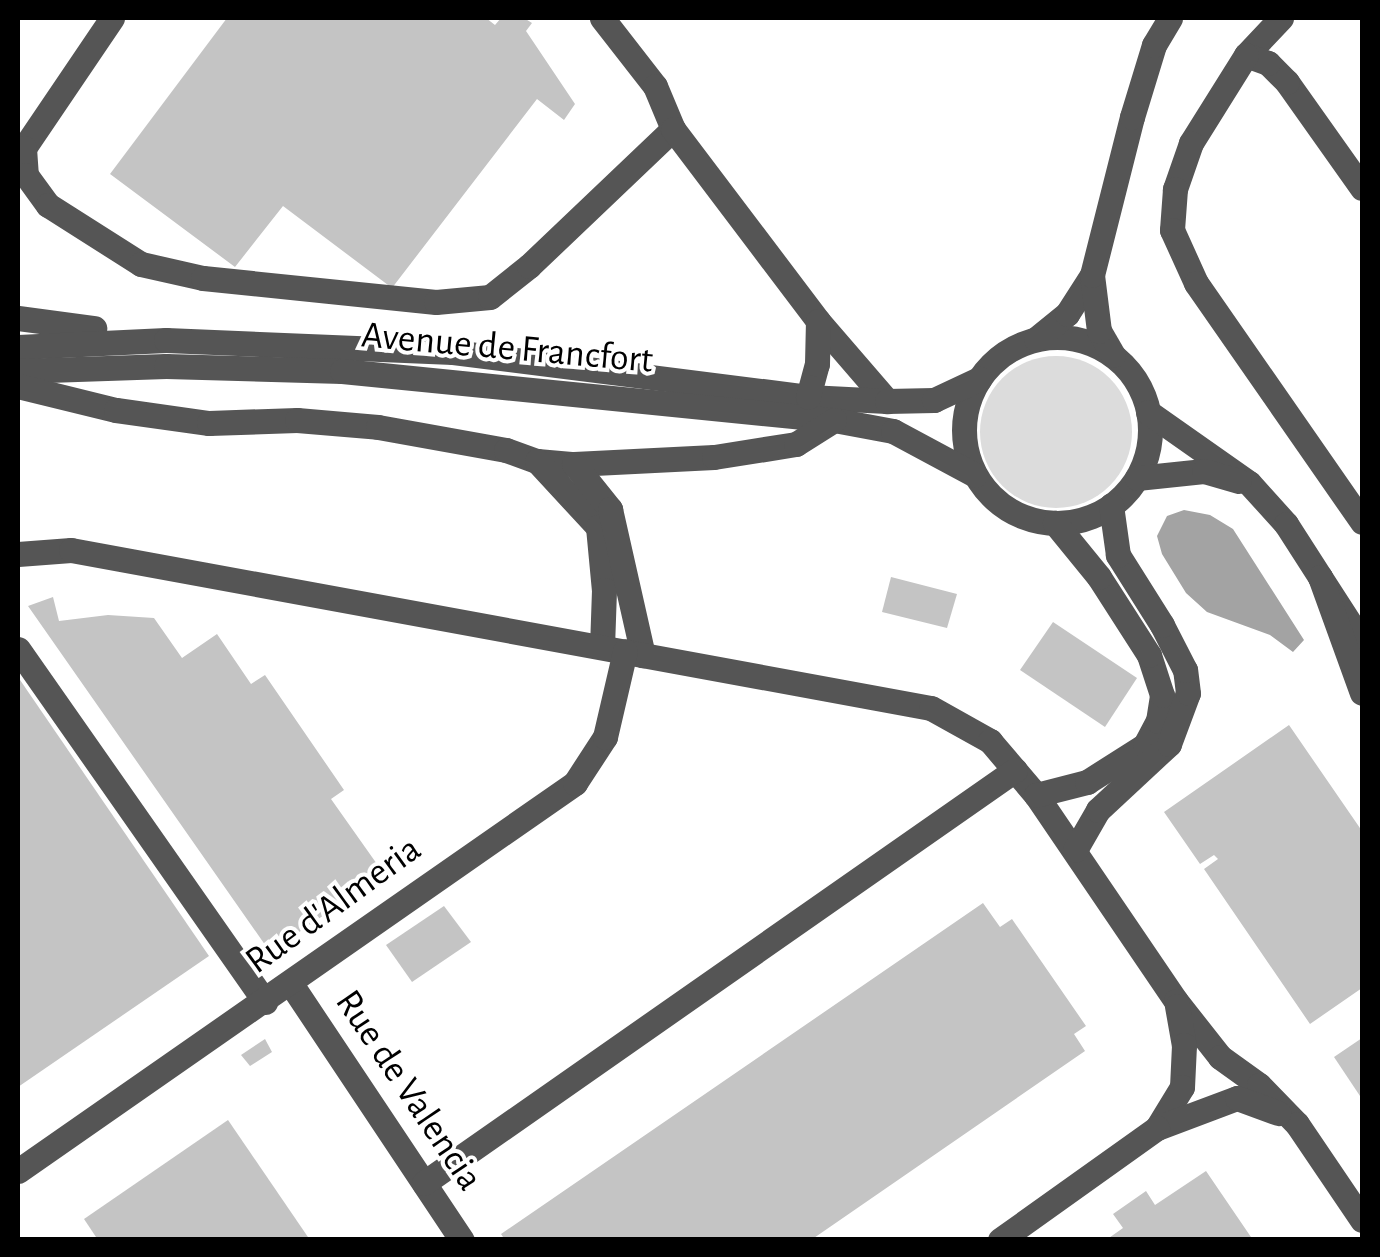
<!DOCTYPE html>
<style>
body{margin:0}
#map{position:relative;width:1380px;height:1257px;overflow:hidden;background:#fff;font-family:"Alegreya Sans",sans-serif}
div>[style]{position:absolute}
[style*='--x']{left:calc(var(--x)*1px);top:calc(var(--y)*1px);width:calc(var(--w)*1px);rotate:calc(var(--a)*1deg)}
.green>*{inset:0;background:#dcdcdc}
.round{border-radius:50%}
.water>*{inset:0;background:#a3a3a3}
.building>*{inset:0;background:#c4c4c4}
.minor>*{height:25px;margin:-12.5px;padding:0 12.5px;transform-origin:12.5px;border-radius:12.5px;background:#555}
.minor>.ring{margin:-12.5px;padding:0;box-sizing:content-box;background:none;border:25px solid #555;border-radius:50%}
span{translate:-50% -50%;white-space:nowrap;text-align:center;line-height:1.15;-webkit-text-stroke:8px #fff;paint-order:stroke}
.street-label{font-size:38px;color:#000}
.frame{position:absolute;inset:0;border:20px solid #000;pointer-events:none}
</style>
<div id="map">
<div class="green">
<i class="round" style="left:980px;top:356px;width:152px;height:152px"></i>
</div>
<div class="water">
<i style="clip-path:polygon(1184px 510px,1210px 515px,1233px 529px,1304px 640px,1293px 652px,1270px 635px,1207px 612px,1186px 593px,1162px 554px,1157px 536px,1167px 516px)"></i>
</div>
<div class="building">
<i style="clip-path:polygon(227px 18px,486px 18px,495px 25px,501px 18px,524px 18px,532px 23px,526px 31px,575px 104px,564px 120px,537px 99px,392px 288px,283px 206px,235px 267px,110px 174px)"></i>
<i style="clip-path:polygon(891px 577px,957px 594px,947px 628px,882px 612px)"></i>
<i style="clip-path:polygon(53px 597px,59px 621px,108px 615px,154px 618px,182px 658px,217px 634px,251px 684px,265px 675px,344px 790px,331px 799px,384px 874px,270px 952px,28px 606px)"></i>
<i style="clip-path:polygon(1053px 622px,1137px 678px,1105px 727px,1020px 670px)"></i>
<i style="clip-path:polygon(18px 677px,209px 956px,18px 1087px)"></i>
<i style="clip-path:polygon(1289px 725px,1362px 831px,1362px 988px,1310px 1024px,1204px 869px,1218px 859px,1214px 855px,1200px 864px,1164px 812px)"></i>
<i style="clip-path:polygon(983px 903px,1000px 927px,1012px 919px,1086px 1026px,1074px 1034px,1085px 1051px,811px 1240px,505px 1240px,501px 1234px)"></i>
<i style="clip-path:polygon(444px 906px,471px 942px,412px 982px,386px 945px)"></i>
<i style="clip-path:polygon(1362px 1038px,1362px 1099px,1334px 1057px)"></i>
<i style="clip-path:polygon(265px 1039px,272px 1052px,250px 1066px,241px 1055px)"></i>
<i style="clip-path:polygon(228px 1120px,310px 1240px,98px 1240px,84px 1219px)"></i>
<i style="clip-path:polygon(1206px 1171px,1253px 1240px,1106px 1240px,1123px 1228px,1113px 1214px,1146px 1191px,1155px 1205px)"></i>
</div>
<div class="minor">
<i style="--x:112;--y:18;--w:157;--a:124.1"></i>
<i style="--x:24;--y:148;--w:27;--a:86"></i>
<i style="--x:26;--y:175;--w:37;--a:54"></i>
<i style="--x:48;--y:205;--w:110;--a:32.4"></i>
<i style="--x:141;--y:264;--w:64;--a:12.7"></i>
<i style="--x:203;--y:278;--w:234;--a:5.9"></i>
<i style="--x:436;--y:302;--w:54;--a:-5.3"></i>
<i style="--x:490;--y:297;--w:50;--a:-38.5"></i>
<i style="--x:529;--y:266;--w:199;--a:-43.6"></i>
<i style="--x:602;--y:18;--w:86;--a:52.1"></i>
<i style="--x:655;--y:86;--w:47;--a:67.3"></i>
<i style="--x:673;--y:129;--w:241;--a:52.9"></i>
<i style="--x:818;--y:321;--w:106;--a:49.2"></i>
<i style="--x:1246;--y:55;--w:51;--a:-46.6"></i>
<i style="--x:1362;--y:188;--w:130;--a:-125.3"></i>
<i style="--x:1287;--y:82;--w:27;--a:-135"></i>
<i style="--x:1268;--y:63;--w:23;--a:-160"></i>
<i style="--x:1246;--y:55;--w:104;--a:122"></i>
<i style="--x:1191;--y:143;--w:49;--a:109.2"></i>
<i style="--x:1175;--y:189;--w:41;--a:94.2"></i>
<i style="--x:1172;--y:230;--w:58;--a:65.6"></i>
<i style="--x:1196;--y:283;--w:291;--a:55.2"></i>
<i style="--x:18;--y:318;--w:77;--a:7.5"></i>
<i class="ring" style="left:964px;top:337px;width:161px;height:161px"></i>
<i style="--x:1036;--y:339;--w:40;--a:-39"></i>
<i style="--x:1067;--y:314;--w:46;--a:-57.3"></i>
<i style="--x:18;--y:347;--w:148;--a:-2.7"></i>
<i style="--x:166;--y:340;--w:287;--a:2.4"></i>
<i style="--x:453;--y:352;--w:358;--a:7.2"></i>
<i style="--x:808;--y:397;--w:79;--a:2.9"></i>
<i style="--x:887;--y:401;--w:47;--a:-1.2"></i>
<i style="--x:934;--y:400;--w:50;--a:-25"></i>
<i style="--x:1113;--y:355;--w:28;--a:-120"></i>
<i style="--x:1099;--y:331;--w:56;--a:-97.1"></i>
<i style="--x:1092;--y:275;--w:163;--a:-75.8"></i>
<i style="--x:1132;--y:117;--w:75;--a:-73"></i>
<i style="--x:1154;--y:45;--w:31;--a:-59"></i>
<i style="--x:18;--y:371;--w:148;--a:-1.9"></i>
<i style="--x:166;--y:366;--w:176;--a:1.6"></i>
<i style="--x:342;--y:371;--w:494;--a:5.7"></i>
<i style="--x:834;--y:420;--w:60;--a:10.6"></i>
<i style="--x:893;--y:431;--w:93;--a:28.2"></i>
<i style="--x:18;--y:386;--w:101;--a:13.8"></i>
<i style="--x:116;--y:410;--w:94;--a:8"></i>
<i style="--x:209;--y:423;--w:88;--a:-2"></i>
<i style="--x:297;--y:420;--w:81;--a:4.9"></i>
<i style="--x:378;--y:427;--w:130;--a:10.2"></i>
<i style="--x:506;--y:450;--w:33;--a:20"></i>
<i style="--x:537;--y:461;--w:37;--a:5"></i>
<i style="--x:574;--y:464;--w:140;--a:-2.9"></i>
<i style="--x:714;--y:457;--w:83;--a:-9"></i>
<i style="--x:796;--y:444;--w:45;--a:-32.3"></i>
<i style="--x:808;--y:397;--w:34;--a:-75"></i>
<i style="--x:817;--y:364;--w:43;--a:-88.7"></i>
<i style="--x:1148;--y:412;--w:123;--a:35.1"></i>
<i style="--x:1249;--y:483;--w:55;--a:47.9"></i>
<i style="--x:1286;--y:524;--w:63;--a:57.3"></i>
<i style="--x:537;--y:461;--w:90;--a:47.3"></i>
<i style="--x:598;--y:527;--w:63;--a:84.6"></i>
<i style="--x:604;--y:590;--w:56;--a:92"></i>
<i style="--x:574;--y:464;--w:58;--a:51.3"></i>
<i style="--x:610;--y:509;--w:150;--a:77.3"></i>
<i style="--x:1137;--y:478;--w:67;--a:-6"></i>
<i style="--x:1204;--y:471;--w:36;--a:16"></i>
<i style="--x:18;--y:554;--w:53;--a:-4.3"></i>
<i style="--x:71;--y:550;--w:874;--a:10.41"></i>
<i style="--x:931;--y:708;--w:68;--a:29.2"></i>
<i style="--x:990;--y:741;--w:71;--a:49.6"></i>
<i style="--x:1036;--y:795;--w:249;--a:55.8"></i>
<i style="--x:1176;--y:1001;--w:71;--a:51.8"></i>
<i style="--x:1220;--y:1057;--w:48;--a:35.7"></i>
<i style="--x:1259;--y:1085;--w:54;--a:45.7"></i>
<i style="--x:1297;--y:1124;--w:116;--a:55.9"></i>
<i style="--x:1362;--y:642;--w:77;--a:-122.9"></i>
<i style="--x:1320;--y:577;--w:123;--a:70.1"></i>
<i style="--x:18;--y:649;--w:431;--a:55"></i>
<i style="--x:1036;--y:795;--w:53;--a:-14.3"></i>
<i style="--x:1087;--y:782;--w:69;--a:-32.5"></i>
<i style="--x:1145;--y:745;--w:27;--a:-62"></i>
<i style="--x:1158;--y:721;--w:26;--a:-81"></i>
<i style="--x:1162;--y:695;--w:42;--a:-108"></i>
<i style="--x:1149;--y:655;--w:93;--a:-122.7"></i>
<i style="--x:1099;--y:577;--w:70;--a:-129.2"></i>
<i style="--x:1075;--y:850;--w:46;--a:-60.1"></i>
<i style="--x:1098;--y:810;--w:97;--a:-42.9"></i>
<i style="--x:1169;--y:744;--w:54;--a:-69.6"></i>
<i style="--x:1188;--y:693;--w:23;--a:-97"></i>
<i style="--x:1185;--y:670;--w:51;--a:-117.1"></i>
<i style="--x:1162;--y:625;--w:83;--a:-122.2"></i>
<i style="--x:1118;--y:555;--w:50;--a:-98"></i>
<i style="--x:291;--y:984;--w:308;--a:56.3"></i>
<i style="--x:1177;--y:1006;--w:40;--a:80"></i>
<i style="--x:1184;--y:1045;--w:42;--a:92.7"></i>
<i style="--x:1182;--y:1087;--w:48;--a:121.4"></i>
<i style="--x:1157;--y:1128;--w:85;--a:-20.6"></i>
<i style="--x:1237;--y:1098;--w:44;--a:20.1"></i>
<i style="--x:18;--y:1171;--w:679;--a:-34.86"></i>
<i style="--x:575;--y:783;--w:55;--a:-56.9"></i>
<i style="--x:605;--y:737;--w:88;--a:-76.9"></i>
<i style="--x:424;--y:1183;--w:721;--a:-34.95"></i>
<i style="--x:1000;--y:1240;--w:193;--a:-35.5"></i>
</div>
<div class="street-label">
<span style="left:507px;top:349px;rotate:5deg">Avenue de Francfort</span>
<span style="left:334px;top:906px;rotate:-36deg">Rue d'Almeria</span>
<span style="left:408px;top:1091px;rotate:56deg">Rue de Valencia</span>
</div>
<div class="frame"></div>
</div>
